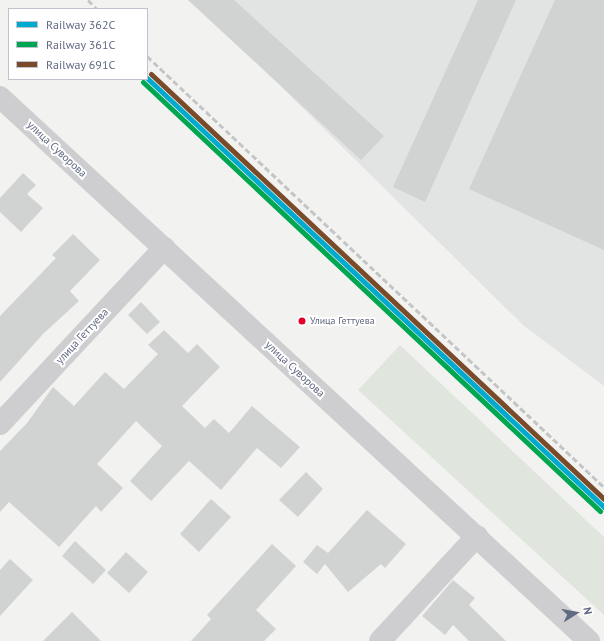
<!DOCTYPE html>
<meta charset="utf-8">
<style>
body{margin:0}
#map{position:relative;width:604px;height:641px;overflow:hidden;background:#f2f3f0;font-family:"PT Sans",sans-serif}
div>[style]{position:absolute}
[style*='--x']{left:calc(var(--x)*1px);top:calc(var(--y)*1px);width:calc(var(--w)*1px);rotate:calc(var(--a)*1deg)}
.built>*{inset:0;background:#e2e3e3}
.green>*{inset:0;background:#e0e6de}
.building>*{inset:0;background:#d1d2d2}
.minor>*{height:22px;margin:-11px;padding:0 11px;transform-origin:11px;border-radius:11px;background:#ceced0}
.rail>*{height:3px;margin-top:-1.5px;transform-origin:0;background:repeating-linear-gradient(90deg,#c4c5c6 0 6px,transparent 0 9px)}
.rail-1>*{height:5px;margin:-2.5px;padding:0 2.5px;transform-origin:2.5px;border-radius:2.5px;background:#00a9ce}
.rail-2>*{height:5px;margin:-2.5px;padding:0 2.5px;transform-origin:2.5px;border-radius:2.5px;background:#00a651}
.rail-3>*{height:5px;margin:-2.5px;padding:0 2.5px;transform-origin:2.5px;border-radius:2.5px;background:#7a4b2a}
.dots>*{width:11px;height:11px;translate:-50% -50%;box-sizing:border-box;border:2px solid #fff;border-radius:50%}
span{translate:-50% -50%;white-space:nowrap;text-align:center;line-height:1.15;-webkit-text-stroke:4px #fff;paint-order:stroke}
.bus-label{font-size:10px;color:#616983}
.left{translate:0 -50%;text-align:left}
.street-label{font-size:11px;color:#616983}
.legend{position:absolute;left:8px;top:8px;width:140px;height:72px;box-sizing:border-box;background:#fff;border:1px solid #c0c3cd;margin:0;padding:5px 7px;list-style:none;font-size:12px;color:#616983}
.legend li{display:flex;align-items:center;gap:8px;height:20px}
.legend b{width:20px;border:1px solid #c0c3cd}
.north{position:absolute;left:556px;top:593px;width:40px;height:40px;-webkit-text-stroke:3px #fff;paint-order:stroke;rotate:79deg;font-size:11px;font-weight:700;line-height:16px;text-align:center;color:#616983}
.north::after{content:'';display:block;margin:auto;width:14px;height:18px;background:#616983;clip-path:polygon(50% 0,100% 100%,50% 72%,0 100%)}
</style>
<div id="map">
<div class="built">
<i style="clip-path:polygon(193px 0,604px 0,604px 386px,523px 325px)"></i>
</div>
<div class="green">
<i style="clip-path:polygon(400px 345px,604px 537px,604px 615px,358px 390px)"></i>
</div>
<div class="building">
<i style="clip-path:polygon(188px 0,234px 0,384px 136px,361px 160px)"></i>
<i style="clip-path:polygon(478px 0,516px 0,425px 202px,393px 187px)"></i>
<i style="clip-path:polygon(555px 0,604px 0,604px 250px,469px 189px)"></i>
<i style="clip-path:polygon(23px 173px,36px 185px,27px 194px,43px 208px,21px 232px,0 212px,0 198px)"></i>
<i style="clip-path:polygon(73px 234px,100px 260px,70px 291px,79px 301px,43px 334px,0 382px,0 316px,56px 258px,52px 255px)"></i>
<i style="clip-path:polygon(141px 302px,160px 322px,147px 334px,128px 315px)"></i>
<i style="clip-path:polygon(164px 330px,188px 353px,197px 344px,220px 367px,182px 406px,205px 428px,214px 419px,229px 433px,252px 406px,300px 447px,281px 468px,257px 448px,221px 490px,189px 461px,151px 501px,130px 481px,162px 446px,136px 421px,97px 464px,123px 488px,101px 512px,96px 506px,59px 547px,9px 502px,0 512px,0 451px,27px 423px,53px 387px,74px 406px,105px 372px,124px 389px,158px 354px,148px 345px)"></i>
<i style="clip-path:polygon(306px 472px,323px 489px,298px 517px,279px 500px)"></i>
<i style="clip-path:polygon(211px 499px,231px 517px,199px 552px,180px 534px)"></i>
<i style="clip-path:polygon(367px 510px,406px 544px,385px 568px,381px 564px,348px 592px,325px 564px,317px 574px,303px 562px,317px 545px,328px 553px)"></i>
<i style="clip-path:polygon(75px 541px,106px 570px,93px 584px,62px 556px)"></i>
<i style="clip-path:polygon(272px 544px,296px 566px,256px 610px,276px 629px,264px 641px,191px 641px,211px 619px,207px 615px)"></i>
<i style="clip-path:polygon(126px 552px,148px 572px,129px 593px,107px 573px)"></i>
<i style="clip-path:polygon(10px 559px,33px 580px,0 616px,0 570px)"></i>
<i style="clip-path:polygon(453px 580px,475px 598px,469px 605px,506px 641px,469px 641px,453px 625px,445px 635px,422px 616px)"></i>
<i style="clip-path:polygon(72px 612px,101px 641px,43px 641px)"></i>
</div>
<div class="minor">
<i style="--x:0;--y:97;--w:802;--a:42.73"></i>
<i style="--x:0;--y:424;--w:241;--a:-47"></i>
<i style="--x:380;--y:641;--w:143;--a:-47.3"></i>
</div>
<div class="rail">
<i style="--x:88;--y:0;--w:13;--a:45"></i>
<i style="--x:147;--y:56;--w:628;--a:43.32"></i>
</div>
<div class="rail-1">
<i style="--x:147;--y:78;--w:627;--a:43.19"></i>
</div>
<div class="rail-2">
<i style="--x:143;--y:82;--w:627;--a:43.19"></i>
</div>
<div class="rail-3">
<i style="--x:151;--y:74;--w:621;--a:43.17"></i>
</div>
<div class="dots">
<i style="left:302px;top:321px;background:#e4002b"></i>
</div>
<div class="bus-label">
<span class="left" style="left:310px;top:321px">Улица Геттуева</span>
</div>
<div class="street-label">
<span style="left:57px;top:149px;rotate:43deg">улица Суворова</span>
<span style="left:82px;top:336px;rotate:-47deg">улица Геттуева</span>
<span style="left:295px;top:369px;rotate:43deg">улица Суворова</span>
</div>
<ul class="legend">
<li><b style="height:5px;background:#00a9ce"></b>Railway 362С</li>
<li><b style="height:5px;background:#00a651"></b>Railway 361С</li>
<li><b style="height:5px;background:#7a4b2a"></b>Railway 691С</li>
</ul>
<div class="north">N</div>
</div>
